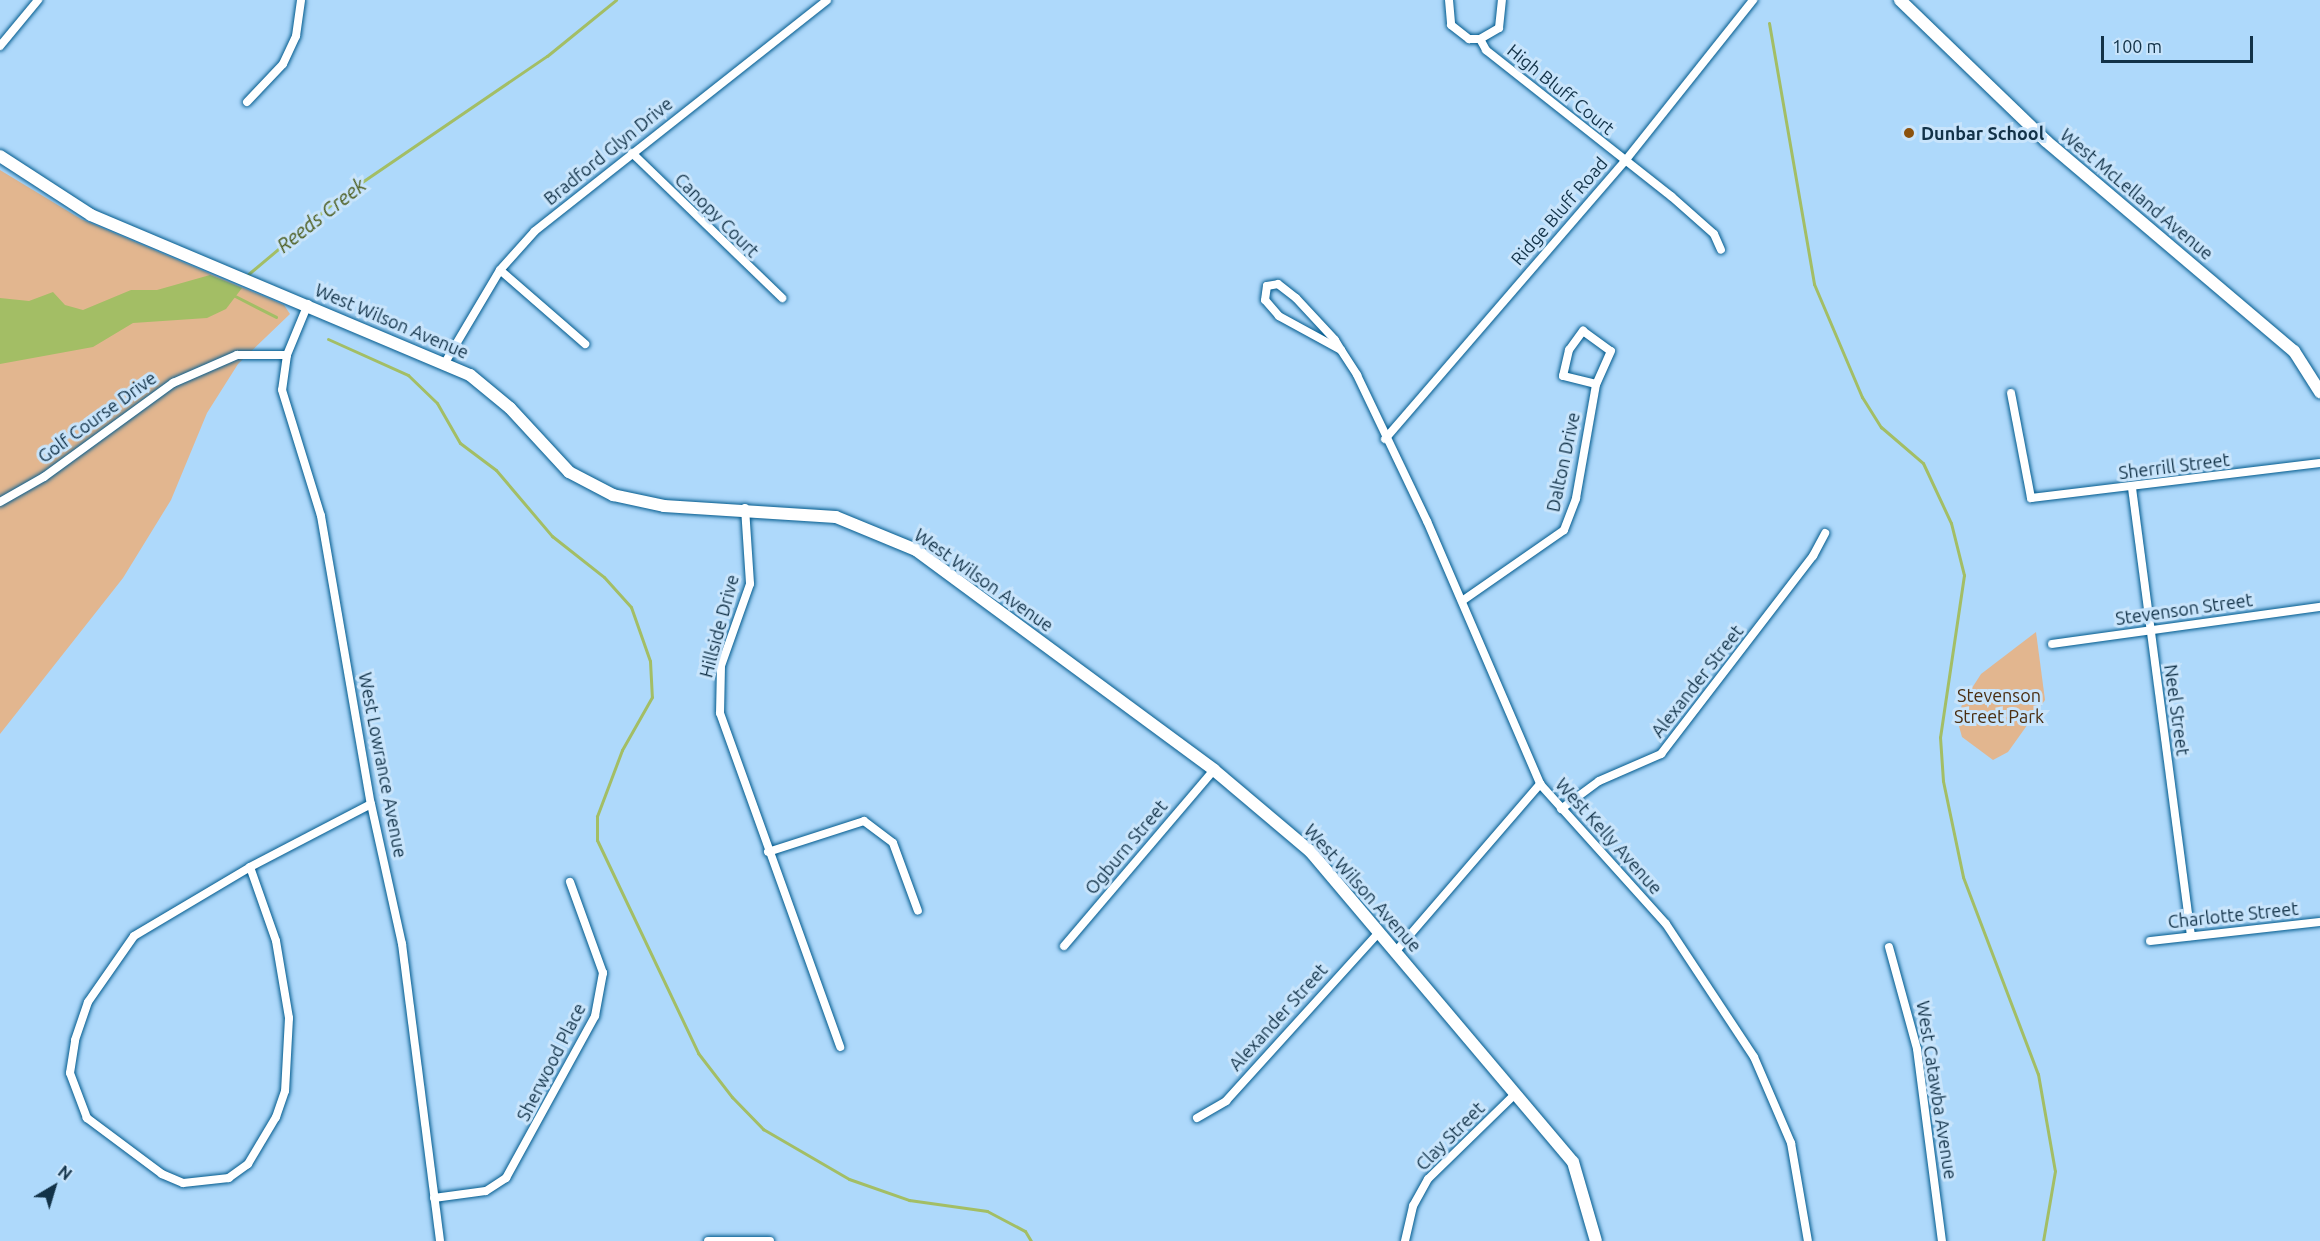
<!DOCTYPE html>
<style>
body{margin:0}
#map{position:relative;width:2320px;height:1241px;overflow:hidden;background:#aed9fb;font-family:Ubuntu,sans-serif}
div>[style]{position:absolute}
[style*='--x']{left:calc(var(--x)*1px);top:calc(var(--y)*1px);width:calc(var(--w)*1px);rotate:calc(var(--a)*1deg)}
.green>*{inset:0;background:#e2b68f}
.water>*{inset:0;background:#a3be65}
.stream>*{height:3px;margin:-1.5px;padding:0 1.5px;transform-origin:1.5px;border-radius:1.5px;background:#a3be65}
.roads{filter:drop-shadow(0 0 2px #005a8d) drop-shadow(0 0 2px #005a8d)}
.street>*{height:8px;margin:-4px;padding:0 4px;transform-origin:4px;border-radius:4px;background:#fff}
.secondary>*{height:12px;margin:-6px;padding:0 6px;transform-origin:6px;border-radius:6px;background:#fff}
.dots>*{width:16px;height:16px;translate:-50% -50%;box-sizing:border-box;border:3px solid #c8e4fb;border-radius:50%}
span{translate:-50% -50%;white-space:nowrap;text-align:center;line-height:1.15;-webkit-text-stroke:6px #c8e4fb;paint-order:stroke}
.street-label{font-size:18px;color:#123248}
.poi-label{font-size:18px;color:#123248;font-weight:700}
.left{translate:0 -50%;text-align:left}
.park-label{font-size:18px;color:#4a2e11}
.water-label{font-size:20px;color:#4b5c1e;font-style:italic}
.north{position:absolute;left:24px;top:1157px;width:60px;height:60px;-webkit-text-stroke:4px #c8e4fb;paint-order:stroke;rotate:38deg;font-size:16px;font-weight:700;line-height:24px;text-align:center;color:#123248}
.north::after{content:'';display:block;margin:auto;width:21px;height:27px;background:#123248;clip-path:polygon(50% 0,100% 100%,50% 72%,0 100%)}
.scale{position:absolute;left:2101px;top:36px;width:152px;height:27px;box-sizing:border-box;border:3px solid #123248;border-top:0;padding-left:8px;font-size:18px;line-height:21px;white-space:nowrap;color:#123248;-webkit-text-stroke:4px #c8e4fb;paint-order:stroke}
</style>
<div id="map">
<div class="green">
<i style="clip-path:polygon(0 170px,81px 219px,284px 305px,290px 314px,238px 364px,207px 413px,171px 500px,123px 578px,0 734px)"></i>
<i style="clip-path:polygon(2036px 632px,2045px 700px,2008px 752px,1993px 760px,1962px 737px,1957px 719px,1963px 702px,1981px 674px)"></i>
</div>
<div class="water">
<i style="clip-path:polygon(210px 275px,242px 288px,226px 309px,207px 318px,133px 323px,93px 347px,0 364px,0 298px,29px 301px,53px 292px,65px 305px,83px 310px,131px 290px,157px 290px)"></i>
</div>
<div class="stream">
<i style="--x:1769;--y:23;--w:265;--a:80.2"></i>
<i style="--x:1814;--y:284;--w:123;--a:67"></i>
<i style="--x:1862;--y:397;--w:36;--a:58"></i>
<i style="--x:1881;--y:427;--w:55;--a:40.6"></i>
<i style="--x:1923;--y:463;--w:66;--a:65"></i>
<i style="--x:1951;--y:523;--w:54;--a:76"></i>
<i style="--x:1964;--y:575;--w:164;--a:98.4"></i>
<i style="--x:1940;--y:737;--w:44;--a:86.1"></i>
<i style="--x:1943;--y:781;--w:98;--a:78.2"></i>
<i style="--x:1963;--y:877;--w:211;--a:69.2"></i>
<i style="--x:2038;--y:1074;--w:98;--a:80.1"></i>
<i style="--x:2055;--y:1171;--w:71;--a:99.7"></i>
<i style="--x:246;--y:276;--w:123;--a:-40"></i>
<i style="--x:340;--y:197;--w:250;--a:-34.3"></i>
<i style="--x:547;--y:56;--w:89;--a:-39.1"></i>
<i style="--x:235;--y:296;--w:46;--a:27.1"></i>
<i style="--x:328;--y:339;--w:88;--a:24.2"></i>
<i style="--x:408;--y:375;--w:40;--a:44"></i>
<i style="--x:437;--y:403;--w:46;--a:60.1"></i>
<i style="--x:460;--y:443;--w:45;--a:36.9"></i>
<i style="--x:496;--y:470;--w:87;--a:49.7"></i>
<i style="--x:552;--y:536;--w:66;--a:38.3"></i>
<i style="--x:604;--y:577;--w:40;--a:48"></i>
<i style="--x:631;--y:607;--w:57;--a:70.6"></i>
<i style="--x:650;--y:661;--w:36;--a:87"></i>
<i style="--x:652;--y:697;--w:61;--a:119.5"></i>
<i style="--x:622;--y:750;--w:71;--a:110.7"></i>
<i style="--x:597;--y:816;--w:24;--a:90"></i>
<i style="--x:597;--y:840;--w:236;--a:64.6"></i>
<i style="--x:698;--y:1053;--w:56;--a:52.3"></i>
<i style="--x:732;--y:1097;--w:45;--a:45.9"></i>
<i style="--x:763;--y:1129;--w:99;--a:30.2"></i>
<i style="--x:849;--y:1179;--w:64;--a:19.3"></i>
<i style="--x:909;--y:1200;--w:79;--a:8"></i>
<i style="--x:987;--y:1211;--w:43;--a:27.8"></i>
<i style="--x:1025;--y:1231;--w:12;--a:59"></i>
</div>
<div class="roads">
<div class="street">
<i style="--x:1449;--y:0;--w:25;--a:85"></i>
<i style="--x:1451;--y:25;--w:23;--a:38"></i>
<i style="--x:1469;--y:39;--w:11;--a:0"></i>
<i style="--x:1480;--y:39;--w:22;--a:-30"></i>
<i style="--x:1499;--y:28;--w:28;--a:-84"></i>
<i style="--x:1480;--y:39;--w:13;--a:61"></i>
<i style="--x:1486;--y:50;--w:236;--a:38.3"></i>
<i style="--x:1671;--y:196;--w:57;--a:41.5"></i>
<i style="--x:1714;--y:234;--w:17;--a:66"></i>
<i style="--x:0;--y:46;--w:60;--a:-50.4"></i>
<i style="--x:247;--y:102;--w:52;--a:-46.5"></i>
<i style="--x:283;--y:64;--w:31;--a:-65"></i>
<i style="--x:296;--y:36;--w:36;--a:-82"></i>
<i style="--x:632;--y:153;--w:209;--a:44"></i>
<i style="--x:500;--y:270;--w:113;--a:41"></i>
<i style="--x:308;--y:304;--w:55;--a:112.4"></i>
<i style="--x:287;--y:355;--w:35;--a:98"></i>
<i style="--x:282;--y:390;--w:132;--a:72.8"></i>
<i style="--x:321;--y:516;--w:292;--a:80.2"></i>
<i style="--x:371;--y:804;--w:143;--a:77.5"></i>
<i style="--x:402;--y:944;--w:299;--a:82.7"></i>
<i style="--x:1583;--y:331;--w:34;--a:36"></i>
<i style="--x:1611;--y:351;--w:36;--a:114"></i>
<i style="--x:1596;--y:384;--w:34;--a:-166"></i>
<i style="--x:1563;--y:376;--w:27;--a:-77"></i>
<i style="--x:1569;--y:350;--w:24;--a:-54"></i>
<i style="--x:1341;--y:350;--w:71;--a:-151.3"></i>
<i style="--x:1279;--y:316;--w:21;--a:-131"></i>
<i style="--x:1265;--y:300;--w:14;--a:-82"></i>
<i style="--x:1267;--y:286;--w:11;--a:-10"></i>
<i style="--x:1278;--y:284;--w:23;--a:38"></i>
<i style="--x:1296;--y:298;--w:57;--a:47.1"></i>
<i style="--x:1335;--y:340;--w:12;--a:59"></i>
<i style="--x:1341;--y:350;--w:30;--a:57"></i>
<i style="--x:1357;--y:375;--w:162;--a:64.4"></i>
<i style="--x:1427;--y:521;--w:286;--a:66.7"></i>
<i style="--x:1540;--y:784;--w:188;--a:48"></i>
<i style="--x:1666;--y:924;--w:159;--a:56.5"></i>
<i style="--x:1754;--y:1057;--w:94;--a:66.7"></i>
<i style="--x:1791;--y:1143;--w:99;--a:80.2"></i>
<i style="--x:446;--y:361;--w:106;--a:-59.3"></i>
<i style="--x:500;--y:270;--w:52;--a:-48.1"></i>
<i style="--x:535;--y:231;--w:372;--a:-38.3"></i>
<i style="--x:2011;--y:393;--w:107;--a:79.2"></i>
<i style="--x:2031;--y:498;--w:291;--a:-6.9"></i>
<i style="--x:1385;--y:439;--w:367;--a:-49.2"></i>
<i style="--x:1625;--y:161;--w:206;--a:-51.5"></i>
<i style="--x:2132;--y:488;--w:452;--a:82.5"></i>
<i style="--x:0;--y:502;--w:51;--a:-29.6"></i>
<i style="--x:44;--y:477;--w:160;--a:-36.1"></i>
<i style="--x:173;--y:383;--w:70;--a:-23.6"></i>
<i style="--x:237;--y:355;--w:50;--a:0"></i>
<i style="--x:745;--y:508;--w:76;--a:86.2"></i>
<i style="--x:750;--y:584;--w:87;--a:109.5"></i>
<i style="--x:721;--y:666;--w:47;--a:91.2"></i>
<i style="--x:720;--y:713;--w:355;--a:70.2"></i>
<i style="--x:1462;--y:601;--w:124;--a:-34.8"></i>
<i style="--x:1564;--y:530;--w:34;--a:-69"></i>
<i style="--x:1576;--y:498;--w:116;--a:-80"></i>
<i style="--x:2052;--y:644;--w:271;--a:-7.9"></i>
<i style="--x:1561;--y:809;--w:47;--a:-36.4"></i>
<i style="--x:1599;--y:781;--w:68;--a:-23.5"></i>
<i style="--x:1661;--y:754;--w:250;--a:-52.5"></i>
<i style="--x:1813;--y:556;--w:26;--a:-62"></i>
<i style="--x:768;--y:852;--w:101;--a:-17.9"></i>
<i style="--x:864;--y:821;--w:36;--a:37"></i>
<i style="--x:893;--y:843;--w:72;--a:69.8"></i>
<i style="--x:250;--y:867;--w:78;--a:70.6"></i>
<i style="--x:276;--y:941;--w:78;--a:80.4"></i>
<i style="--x:289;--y:1018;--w:73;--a:93.1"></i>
<i style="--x:285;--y:1091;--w:28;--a:109"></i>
<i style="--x:276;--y:1117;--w:55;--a:120.8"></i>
<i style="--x:248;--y:1164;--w:24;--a:144"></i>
<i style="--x:229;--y:1178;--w:46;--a:173.8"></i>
<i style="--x:183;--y:1183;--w:23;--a:-157"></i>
<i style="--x:162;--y:1174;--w:94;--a:-143.3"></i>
<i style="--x:87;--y:1118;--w:48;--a:-110.7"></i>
<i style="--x:70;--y:1073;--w:33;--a:-81"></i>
<i style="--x:75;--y:1040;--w:40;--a:-71.1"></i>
<i style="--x:88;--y:1002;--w:80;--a:-55.1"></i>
<i style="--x:134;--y:936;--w:135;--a:-30.7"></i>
<i style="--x:250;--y:867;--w:136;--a:-27.5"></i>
<i style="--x:2150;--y:941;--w:171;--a:-6.4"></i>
<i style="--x:1064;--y:946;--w:231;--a:-49.6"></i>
<i style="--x:1889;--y:947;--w:106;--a:74.6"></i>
<i style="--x:1917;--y:1049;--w:194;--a:82.6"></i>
<i style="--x:1396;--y:951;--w:221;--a:-49.2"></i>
<i style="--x:1197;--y:1118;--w:34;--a:-30"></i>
<i style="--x:1226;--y:1101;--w:229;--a:-47.8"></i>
<i style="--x:434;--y:1198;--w:52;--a:-7.7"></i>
<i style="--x:486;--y:1191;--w:24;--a:-33"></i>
<i style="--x:506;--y:1178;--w:185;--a:-61.2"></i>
<i style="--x:595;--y:1016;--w:44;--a:-79.5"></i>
<i style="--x:603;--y:973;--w:97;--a:-109.9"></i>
<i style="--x:708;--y:1241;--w:62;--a:0"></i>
<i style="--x:1405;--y:1241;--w:36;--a:-77"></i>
<i style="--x:1413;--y:1206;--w:31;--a:-61"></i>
<i style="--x:1428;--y:1179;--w:123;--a:-44.3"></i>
</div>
<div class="secondary">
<i style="--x:1900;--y:0;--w:203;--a:44"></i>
<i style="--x:2046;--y:141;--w:325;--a:40.3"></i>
<i style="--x:2294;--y:351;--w:49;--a:57.6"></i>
<i style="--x:0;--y:156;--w:108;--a:33"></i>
<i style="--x:91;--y:215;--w:411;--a:22.9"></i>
<i style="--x:470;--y:375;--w:52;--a:39.5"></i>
<i style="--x:510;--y:408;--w:87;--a:47.3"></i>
<i style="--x:569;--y:472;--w:50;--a:27.6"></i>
<i style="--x:613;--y:495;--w:52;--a:12.2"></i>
<i style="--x:664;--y:506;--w:172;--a:3.7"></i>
<i style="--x:836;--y:517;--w:87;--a:22.4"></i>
<i style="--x:916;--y:550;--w:370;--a:36.4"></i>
<i style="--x:1214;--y:770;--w:126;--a:40.2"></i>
<i style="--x:1310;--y:851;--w:407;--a:49.8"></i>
<i style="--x:1573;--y:1162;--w:82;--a:73.8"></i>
</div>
</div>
<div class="dots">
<i style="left:1909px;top:133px;background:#8c520c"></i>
</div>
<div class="street-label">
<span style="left:1561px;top:89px;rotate:39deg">High Bluff Court</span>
<span style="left:608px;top:151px;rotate:-39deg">Bradford Glyn Drive</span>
<span style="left:2137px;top:194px;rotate:40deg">West McLelland Avenue</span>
<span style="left:1559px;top:211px;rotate:-49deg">Ridge Bluff Road</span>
<span style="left:717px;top:215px;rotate:45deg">Canopy Court</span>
<span style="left:392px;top:321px;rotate:23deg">West Wilson Avenue</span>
<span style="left:97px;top:417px;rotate:-36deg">Golf Course Drive</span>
<span style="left:1563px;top:462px;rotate:-78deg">Dalton Drive</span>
<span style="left:2174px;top:466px;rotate:-7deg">Sherrill Street</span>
<span style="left:984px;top:580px;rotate:35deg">West Wilson Avenue</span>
<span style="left:2184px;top:609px;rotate:-8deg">Stevenson Street</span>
<span style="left:719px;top:626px;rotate:-75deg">Hillside Drive</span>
<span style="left:1697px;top:681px;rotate:-52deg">Alexander Street</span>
<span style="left:2177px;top:710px;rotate:82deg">Neel Street</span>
<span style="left:383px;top:765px;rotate:79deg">West Lowrance Avenue</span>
<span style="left:1609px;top:836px;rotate:48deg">West Kelly Avenue</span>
<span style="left:1126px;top:847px;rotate:-50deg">Ogburn Street</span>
<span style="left:1363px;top:888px;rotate:48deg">West Wilson Avenue</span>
<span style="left:2233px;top:915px;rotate:-6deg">Charlotte Street</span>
<span style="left:1278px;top:1017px;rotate:-48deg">Alexander Street</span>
<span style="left:551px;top:1062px;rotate:-63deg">Sherwood Place</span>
<span style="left:1937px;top:1090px;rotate:81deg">West Catawba Avenue</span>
<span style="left:1450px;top:1136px;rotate:-45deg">Clay Street</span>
</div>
<div class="poi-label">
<span class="left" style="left:1921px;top:133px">Dunbar School</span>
</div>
<div class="park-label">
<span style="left:1999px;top:706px">Stevenson<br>Street Park</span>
</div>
<div class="water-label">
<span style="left:321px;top:215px;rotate:-38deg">Reeds Creek</span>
</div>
<div class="north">N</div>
<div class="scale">100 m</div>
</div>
